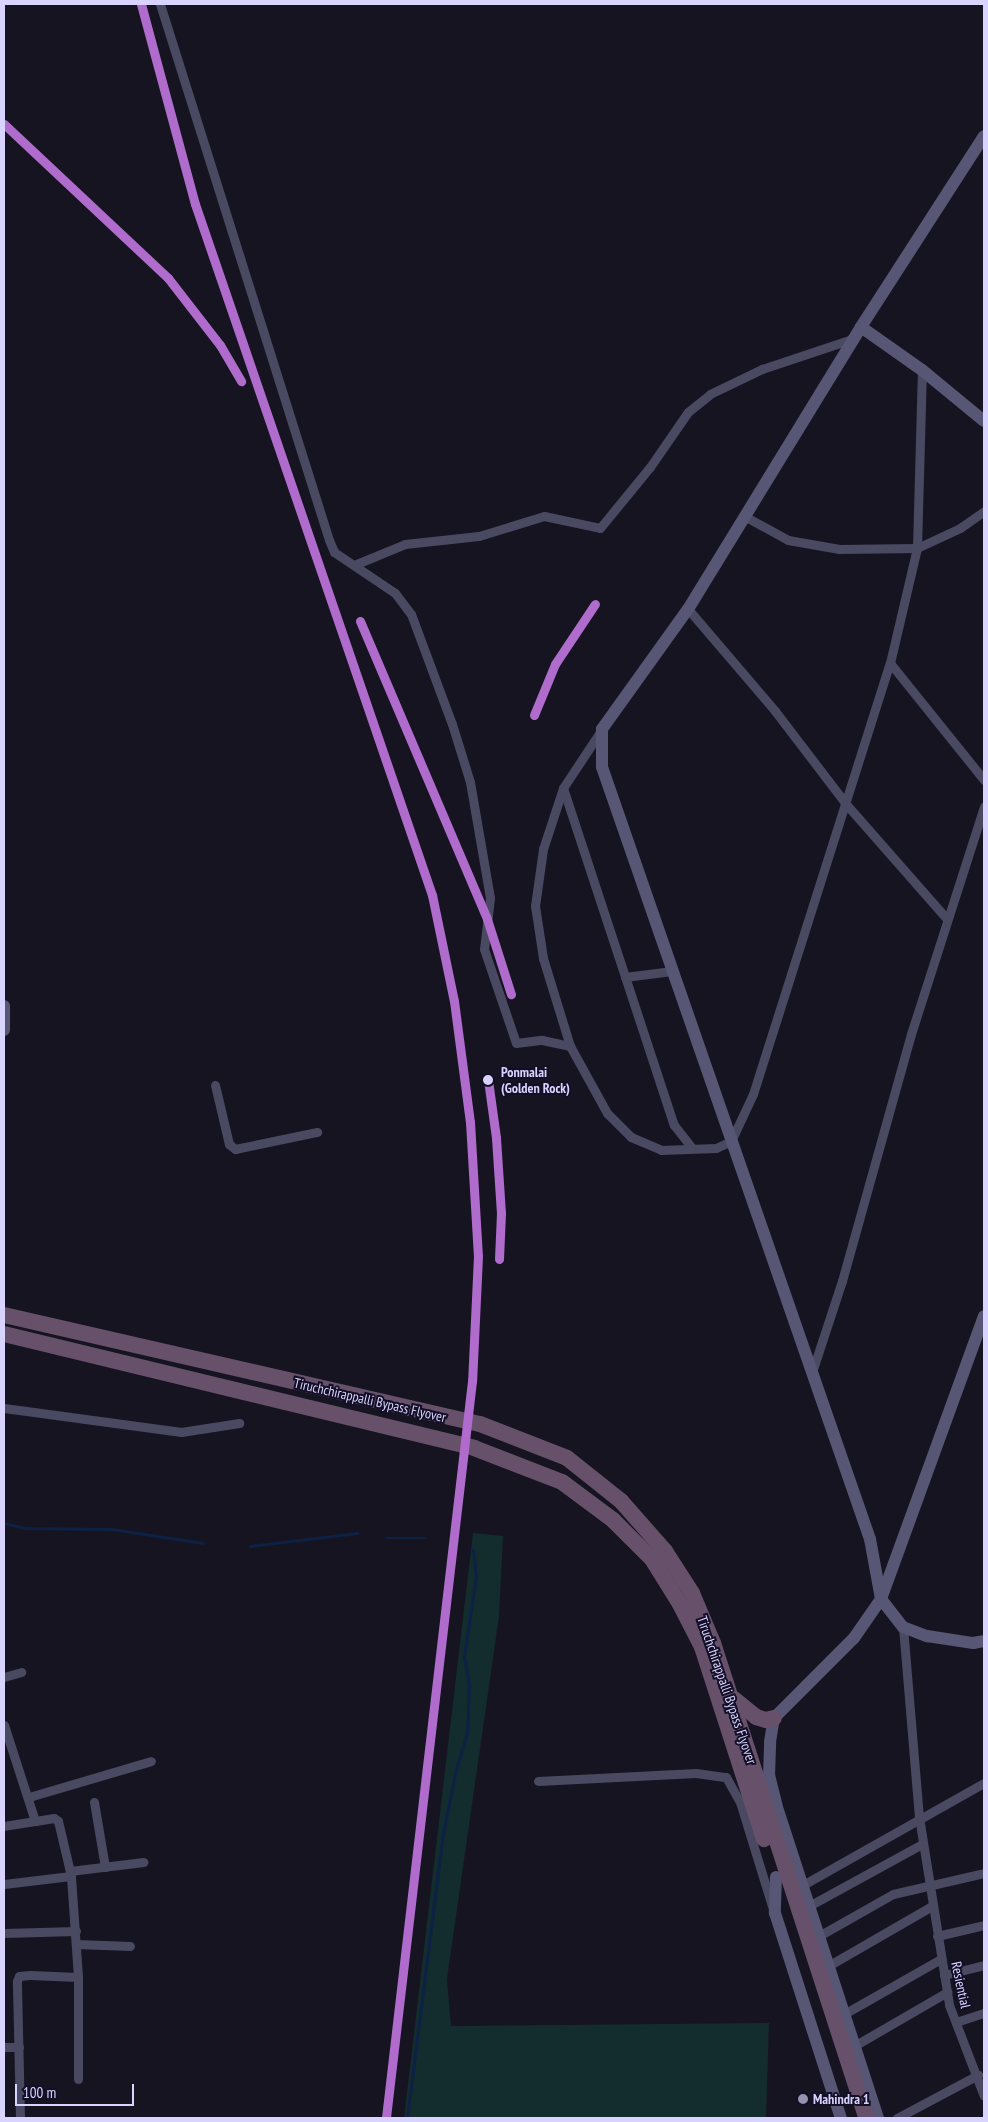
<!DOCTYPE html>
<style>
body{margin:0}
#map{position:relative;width:988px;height:2122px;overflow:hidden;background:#161421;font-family:"PT Sans Narrow",sans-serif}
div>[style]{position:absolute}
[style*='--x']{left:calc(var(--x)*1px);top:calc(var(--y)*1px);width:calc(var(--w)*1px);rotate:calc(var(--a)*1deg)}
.green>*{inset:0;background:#132c2d}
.stream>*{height:2.5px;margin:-1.25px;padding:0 1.25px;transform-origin:1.25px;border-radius:1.25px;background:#0d2144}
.street>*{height:9px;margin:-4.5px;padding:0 4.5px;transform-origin:4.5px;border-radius:4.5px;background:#4a4962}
.secondary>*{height:12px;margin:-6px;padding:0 6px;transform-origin:6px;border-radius:6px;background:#575674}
.highway>*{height:16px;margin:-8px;padding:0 8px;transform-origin:8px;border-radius:8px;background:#67516a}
.rail-1>*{height:9px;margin:-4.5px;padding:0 4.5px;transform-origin:4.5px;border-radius:4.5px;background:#b06ccc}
.dots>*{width:14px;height:14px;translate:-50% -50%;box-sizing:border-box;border:2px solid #130f26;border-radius:50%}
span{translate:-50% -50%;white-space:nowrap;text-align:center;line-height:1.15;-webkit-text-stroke:4px #130f26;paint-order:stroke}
.stop-label{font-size:14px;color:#d9d4ff;font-weight:700}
.left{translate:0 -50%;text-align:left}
.street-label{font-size:14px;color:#d9d4ff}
.poi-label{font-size:14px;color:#d9d4ff;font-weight:700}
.frame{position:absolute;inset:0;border:5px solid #d9d4ff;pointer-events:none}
.scale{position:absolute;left:15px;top:2084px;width:119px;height:22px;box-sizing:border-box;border:2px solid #d9d4ff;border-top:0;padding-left:6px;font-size:15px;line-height:18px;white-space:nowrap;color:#d9d4ff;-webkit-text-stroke:4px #130f26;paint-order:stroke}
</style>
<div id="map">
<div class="green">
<i style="clip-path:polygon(473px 1533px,503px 1536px,499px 1616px,447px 1979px,451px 2026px,769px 2023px,766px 2118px,404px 2118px)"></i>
</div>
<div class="stream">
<i style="--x:4;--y:1523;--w:22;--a:13"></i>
<i style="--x:25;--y:1528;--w:87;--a:0.7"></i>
<i style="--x:112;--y:1529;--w:92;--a:8.7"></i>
<i style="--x:386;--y:1538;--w:39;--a:0"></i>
<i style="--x:250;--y:1546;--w:108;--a:-6.9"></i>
<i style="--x:407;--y:2118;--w:281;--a:-82.8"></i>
<i style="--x:442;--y:1839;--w:71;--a:-78.7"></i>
<i style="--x:456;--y:1769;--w:37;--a:-73"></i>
<i style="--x:467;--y:1734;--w:49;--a:-87.7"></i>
<i style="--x:469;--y:1685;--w:29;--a:-100"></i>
<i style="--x:464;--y:1656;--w:79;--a:-81.3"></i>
<i style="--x:476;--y:1578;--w:28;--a:-96"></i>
</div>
<div class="street">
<i style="--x:160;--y:4;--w:562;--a:72.5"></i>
<i style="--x:329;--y:540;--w:13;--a:67"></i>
<i style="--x:334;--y:552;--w:73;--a:33.9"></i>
<i style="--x:395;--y:593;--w:26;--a:53"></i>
<i style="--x:411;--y:614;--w:117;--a:69.6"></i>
<i style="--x:452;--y:724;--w:61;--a:72.8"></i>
<i style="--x:470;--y:782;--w:118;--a:80.2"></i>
<i style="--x:490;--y:898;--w:51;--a:96.7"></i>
<i style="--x:484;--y:949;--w:99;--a:71.2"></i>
<i style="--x:516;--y:1043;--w:26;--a:-7"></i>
<i style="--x:542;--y:1040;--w:29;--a:12"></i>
<i style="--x:570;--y:1046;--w:77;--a:61.1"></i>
<i style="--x:607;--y:1113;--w:34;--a:45"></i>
<i style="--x:631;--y:1137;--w:33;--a:23"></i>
<i style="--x:661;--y:1150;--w:55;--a:-2.1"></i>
<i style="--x:716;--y:1148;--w:17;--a:-25"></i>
<i style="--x:731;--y:1141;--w:52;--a:-64.9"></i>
<i style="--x:753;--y:1094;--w:452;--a:-72.4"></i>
<i style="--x:890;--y:663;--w:118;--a:-76.8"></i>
<i style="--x:917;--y:548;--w:178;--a:-88.4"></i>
<i style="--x:746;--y:517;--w:48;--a:28.7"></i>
<i style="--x:788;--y:540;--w:52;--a:10"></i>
<i style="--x:839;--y:549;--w:78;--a:-0.7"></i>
<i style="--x:917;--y:548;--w:47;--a:-24.9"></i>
<i style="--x:960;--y:528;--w:29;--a:-35"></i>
<i style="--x:354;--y:565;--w:55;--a:-22.4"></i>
<i style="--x:405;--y:544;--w:74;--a:-6.2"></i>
<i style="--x:479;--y:536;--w:68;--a:-17.1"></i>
<i style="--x:544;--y:516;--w:57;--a:12.1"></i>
<i style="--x:600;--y:528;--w:79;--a:-50.7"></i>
<i style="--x:650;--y:467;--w:67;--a:-55.4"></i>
<i style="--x:688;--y:412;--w:28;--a:-39"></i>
<i style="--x:710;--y:394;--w:58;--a:-25.7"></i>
<i style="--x:762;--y:369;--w:98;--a:-18.4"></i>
<i style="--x:688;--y:609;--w:134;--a:49.5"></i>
<i style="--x:775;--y:711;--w:117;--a:52.6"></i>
<i style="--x:846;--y:804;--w:153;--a:48.7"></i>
<i style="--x:890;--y:663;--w:150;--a:51.2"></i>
<i style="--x:563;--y:788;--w:355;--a:71.8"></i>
<i style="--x:674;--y:1125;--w:29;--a:52"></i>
<i style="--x:625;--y:977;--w:47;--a:-7.3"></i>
<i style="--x:570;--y:1046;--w:92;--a:-107.1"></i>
<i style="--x:543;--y:958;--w:53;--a:-98.7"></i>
<i style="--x:535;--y:906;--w:58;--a:-82"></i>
<i style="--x:543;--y:849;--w:64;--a:-71.8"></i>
<i style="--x:563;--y:788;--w:71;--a:-56.5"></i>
<i style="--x:215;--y:1085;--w:61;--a:76.7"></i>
<i style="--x:229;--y:1144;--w:8;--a:40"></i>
<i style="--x:235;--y:1149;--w:84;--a:-11.7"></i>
<i style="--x:812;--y:1372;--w:96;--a:-71.8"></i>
<i style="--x:842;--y:1281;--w:256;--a:-74.4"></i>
<i style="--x:911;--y:1034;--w:239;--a:-72.2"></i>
<i style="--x:4;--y:1408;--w:179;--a:7.7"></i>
<i style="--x:181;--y:1432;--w:59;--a:-8.8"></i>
<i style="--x:903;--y:1627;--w:191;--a:85.2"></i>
<i style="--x:919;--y:1817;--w:190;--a:80.9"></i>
<i style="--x:949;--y:2005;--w:97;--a:69"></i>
<i style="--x:4;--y:1677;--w:18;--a:-16"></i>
<i style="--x:4;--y:1725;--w:101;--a:72.1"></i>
<i style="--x:35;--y:1821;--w:31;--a:171"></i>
<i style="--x:538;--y:1781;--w:158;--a:-2.9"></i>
<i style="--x:696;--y:1773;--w:30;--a:8"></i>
<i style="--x:726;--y:1777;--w:29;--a:61"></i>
<i style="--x:740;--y:1802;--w:109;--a:72.9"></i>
<i style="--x:29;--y:1797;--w:127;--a:-16.4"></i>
<i style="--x:94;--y:1802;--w:66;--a:80.4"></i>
<i style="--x:70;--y:1871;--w:74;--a:-7"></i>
<i style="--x:4;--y:1884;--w:67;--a:-6.8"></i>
<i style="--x:71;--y:1876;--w:57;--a:-103.3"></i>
<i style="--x:58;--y:1821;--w:5;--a:-143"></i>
<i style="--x:54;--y:1818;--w:19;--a:171"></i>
<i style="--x:801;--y:1886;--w:210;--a:-29.4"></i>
<i style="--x:807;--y:1907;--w:131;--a:-28.7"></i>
<i style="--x:4;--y:1933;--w:72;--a:-1.6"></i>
<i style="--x:937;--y:1936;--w:48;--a:-13.2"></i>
<i style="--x:817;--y:1937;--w:87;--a:-29.5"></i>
<i style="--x:893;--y:1894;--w:93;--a:-13"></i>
<i style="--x:76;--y:1944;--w:54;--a:2.1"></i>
<i style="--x:828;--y:1966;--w:120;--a:-30"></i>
<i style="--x:944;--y:1975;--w:41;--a:-14"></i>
<i style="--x:78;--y:1977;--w:102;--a:90"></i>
<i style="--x:844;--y:2014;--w:112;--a:-29.6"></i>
<i style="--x:956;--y:2022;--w:29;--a:-18"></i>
<i style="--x:854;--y:2046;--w:108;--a:-30.1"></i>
<i style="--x:4;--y:2047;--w:15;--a:0"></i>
<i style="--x:20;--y:2118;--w:137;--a:-91.3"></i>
<i style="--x:17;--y:1981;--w:5;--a:-68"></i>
<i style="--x:19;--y:1976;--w:11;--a:-5"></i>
<i style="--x:30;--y:1975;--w:48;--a:2.4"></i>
<i style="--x:78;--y:1977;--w:101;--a:-94"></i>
<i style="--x:897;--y:2118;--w:92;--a:-28"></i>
</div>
<div class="secondary">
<i style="--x:984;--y:136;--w:227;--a:122.8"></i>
<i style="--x:861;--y:327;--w:331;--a:121.5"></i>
<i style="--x:688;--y:609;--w:148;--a:125.6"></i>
<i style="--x:602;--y:729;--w:38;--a:90"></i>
<i style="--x:602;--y:767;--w:817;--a:70.86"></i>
<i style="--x:870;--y:1539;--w:61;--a:79.6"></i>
<i style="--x:881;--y:1599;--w:36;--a:52"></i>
<i style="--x:903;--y:1627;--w:26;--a:21"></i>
<i style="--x:927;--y:1636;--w:47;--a:8.7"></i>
<i style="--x:973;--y:1643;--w:11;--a:-10"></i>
<i style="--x:861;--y:327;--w:75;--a:35.2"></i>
<i style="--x:922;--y:370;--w:80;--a:39.4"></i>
<i style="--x:4;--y:1006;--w:24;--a:90"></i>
<i style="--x:776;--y:1877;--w:36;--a:92"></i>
<i style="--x:775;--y:1913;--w:215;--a:72.2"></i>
<i style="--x:878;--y:2118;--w:323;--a:-108"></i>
<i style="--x:778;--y:1811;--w:36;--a:-104"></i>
<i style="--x:769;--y:1776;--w:34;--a:-88"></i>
<i style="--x:770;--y:1742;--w:24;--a:-81"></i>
<i style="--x:774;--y:1718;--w:113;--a:-45"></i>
<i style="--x:854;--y:1638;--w:47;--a:-55.3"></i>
<i style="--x:881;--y:1599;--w:301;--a:-70"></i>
</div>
<div class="highway">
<i style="--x:4;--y:1315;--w:488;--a:12.9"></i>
<i style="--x:480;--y:1424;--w:93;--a:21.3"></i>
<i style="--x:567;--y:1458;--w:69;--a:38.5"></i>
<i style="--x:621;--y:1501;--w:67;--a:48.7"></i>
<i style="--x:665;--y:1551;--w:50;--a:57.3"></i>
<i style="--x:692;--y:1593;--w:54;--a:67.2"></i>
<i style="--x:713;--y:1643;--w:499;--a:72.1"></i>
<i style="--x:4;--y:1334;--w:484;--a:13.6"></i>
<i style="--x:474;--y:1448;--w:94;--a:21.1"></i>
<i style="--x:562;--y:1482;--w:64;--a:36.7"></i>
<i style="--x:613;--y:1520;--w:55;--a:45"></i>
<i style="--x:652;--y:1559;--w:53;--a:58.1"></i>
<i style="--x:680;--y:1604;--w:48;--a:62.9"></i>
<i style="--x:702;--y:1647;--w:202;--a:72.1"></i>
<i style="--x:734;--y:1699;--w:28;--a:39"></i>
<i style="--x:756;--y:1717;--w:10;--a:17"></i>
<i style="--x:766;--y:1720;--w:8;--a:-14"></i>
</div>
<div class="rail-1">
<i style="--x:141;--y:4;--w:207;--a:74.9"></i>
<i style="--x:195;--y:204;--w:731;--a:71.07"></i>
<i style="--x:432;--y:895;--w:108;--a:78.3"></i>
<i style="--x:454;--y:1001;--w:122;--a:82.5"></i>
<i style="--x:470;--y:1122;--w:134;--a:86.6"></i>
<i style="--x:478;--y:1256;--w:125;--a:92.7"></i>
<i style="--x:472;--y:1381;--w:742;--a:96.66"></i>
<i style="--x:4;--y:124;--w:225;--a:43.2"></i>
<i style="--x:168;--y:278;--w:85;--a:52.2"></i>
<i style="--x:220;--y:345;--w:42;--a:59.7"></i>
<i style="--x:360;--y:621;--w:324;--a:66.9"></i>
<i style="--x:487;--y:919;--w:79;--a:72.3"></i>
<i style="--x:534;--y:715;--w:55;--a:-67.6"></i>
<i style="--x:555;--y:664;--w:72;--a:-56.3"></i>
<i style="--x:488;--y:1080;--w:59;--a:82.1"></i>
<i style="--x:496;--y:1138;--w:75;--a:86.2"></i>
<i style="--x:501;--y:1213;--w:46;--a:92.5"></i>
</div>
<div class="dots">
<i style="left:488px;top:1080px;background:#d9d4ff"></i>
<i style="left:803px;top:2099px;background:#9591b1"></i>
</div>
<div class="stop-label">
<span class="left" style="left:501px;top:1080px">Ponmalai<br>(Golden Rock)</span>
</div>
<div class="street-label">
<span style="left:370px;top:1400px;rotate:13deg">Tiruchchirappalli Bypass Flyover</span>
<span style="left:727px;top:1690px;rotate:71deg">Tiruchchirappalli Bypass Flyover</span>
<span style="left:961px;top:1985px;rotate:78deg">Resiential</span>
</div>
<div class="poi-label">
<span class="left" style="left:813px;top:2099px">Mahindra 1</span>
</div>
<div class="frame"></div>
<div class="scale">100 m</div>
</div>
